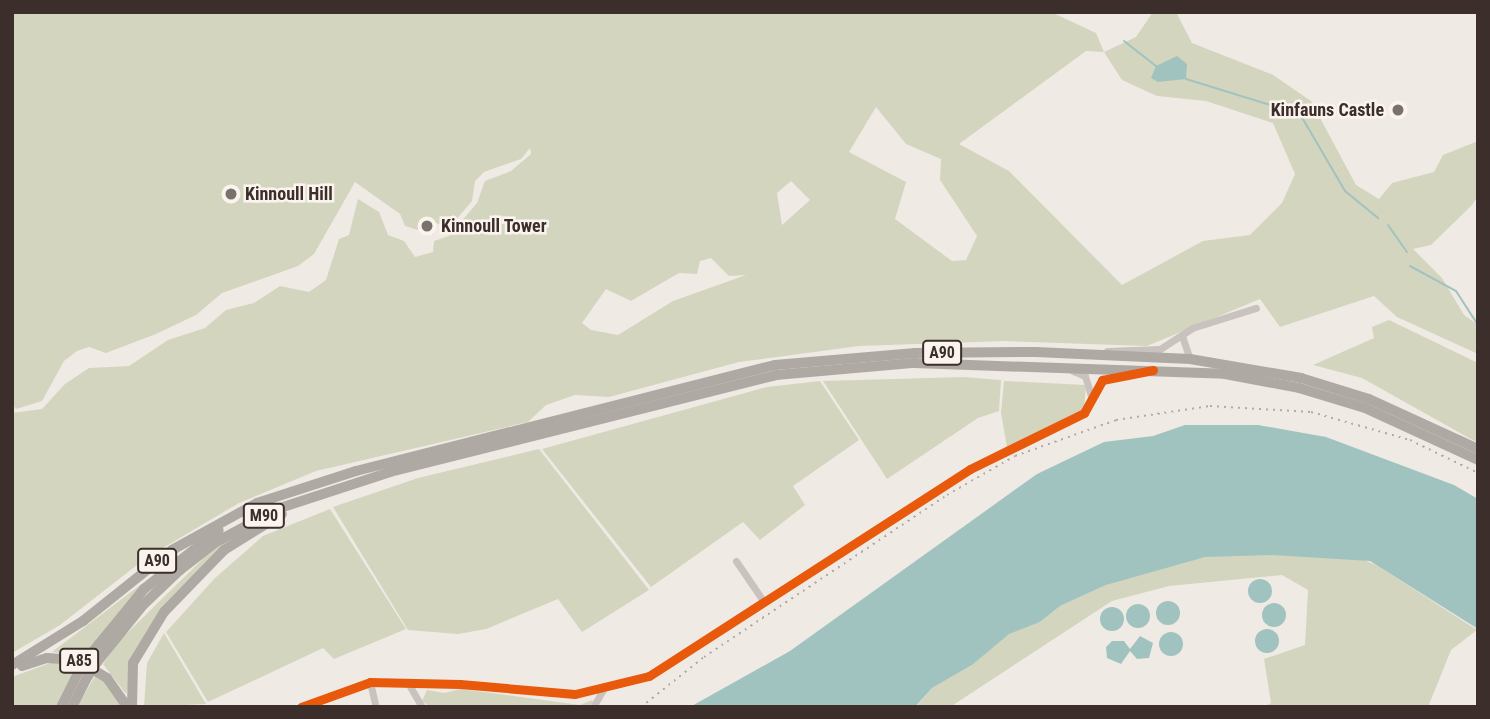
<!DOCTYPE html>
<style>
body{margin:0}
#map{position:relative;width:1490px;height:719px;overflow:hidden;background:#f0eae5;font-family:"Roboto Condensed",sans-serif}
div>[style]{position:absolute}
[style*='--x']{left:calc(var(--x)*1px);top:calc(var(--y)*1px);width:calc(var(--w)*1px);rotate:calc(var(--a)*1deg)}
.green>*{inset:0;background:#d3d5bf}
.water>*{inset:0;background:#a1c3bf}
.round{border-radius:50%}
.stream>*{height:2px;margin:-1px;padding:0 1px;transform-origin:1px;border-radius:1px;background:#a1c3bf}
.minor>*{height:7px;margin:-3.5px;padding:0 3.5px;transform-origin:3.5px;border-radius:3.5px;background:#c9c2be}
.highway>*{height:10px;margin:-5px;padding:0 5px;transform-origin:5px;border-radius:5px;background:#afa9a4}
.rail>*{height:2px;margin-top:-1px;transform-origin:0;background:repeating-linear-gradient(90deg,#b1aba8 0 2px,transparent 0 7px)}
.highway-bridge>*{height:10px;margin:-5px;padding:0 5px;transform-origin:5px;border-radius:5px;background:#afa9a4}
.cycleway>*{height:9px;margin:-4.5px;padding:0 4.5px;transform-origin:4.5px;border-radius:4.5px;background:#e8590c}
.dots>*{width:19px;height:19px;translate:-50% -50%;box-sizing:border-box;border:4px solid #fbf4ee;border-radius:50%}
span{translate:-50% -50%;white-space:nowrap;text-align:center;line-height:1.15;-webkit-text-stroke:5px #fbf4ee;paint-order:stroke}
.shield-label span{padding:2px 5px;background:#fbf4ee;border:2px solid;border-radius:5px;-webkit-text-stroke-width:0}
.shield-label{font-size:16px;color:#3b2e2b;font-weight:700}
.poi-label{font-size:18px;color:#3b2e2b;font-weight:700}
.right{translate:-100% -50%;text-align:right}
.left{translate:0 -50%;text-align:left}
.frame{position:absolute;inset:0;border:14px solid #3b2e2b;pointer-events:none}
</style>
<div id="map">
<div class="green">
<i style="clip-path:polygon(evenodd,12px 12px,1051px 12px,1096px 33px,1104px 52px,1136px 37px,1153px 12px,1176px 12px,1192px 43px,1273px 75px,1311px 101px,1356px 185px,1379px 199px,1392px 183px,1434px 172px,1443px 155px,1478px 141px,1478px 196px,1472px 205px,1431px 245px,1413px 249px,1442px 278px,1464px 315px,1478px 325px,1478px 354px,1397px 317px,1374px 296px,1280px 327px,1260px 299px,1147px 346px,1005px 341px,859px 346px,739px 362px,609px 397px,575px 395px,546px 405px,528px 422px,316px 471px,239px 503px,146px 558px,60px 625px,12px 653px,12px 413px,42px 409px,65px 384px,89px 368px,129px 366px,168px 340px,205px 328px,226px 310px,254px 303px,280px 286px,309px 292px,326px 280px,339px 239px,349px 235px,358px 199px,379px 212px,388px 235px,404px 241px,415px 257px,433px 252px,434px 241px,449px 236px,477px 203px,485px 181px,511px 171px,531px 154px,530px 148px,521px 159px,484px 172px,475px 181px,472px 201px,454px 222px,442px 225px,427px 220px,418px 230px,405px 226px,400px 214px,355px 182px,314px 254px,298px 266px,222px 293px,196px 315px,156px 334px,106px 353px,89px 347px,77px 351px,64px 361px,42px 401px,16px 409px,12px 404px,12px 12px,1086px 51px,1104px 52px,1122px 80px,1157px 96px,1206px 101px,1273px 123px,1295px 174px,1282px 203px,1250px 235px,1203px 241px,1122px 285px,1009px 171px,959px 144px,1086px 51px,12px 12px,876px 107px,906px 144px,941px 159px,940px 180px,977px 236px,966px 260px,952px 261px,895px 219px,906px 182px,849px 152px,876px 107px,12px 12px,791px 181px,810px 200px,782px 225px,777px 193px,791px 181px,12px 12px,711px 258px,729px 276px,746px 275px,673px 301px,618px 335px,591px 330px,582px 323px,606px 289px,631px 301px,679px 273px,697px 274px,700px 261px,711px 258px)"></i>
<i style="clip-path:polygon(1389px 320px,1478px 363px,1478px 443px,1362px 378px,1313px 365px,1374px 338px,1372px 327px)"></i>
<i style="clip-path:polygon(964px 377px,1001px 380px,999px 411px,978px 418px,887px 479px,823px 381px)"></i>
<i style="clip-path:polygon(820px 381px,859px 440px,793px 486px,805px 505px,760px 540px,743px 522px,651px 587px,542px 449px,767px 387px)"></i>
<i style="clip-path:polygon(1004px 381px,1086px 385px,1084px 409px,1007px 447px,1001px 413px)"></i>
<i style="clip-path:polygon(539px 449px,649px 590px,582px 632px,558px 599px,486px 629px,458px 634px,408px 630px,333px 507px,418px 478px)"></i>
<i style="clip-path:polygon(330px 509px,406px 629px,334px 659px,323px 648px,208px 702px,166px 632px,215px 578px,263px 536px)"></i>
<i style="clip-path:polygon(243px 532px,170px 601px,146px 635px,126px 694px,103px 664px,119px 641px,219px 543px)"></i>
<i style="clip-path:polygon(202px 538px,130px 598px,83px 655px,52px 652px)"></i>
<i style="clip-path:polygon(1329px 545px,1378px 566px,1477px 630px,1451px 650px,1428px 707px,1264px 707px,1271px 703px,1264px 659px,1305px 645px,1308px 590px,1282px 575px,1169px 586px,1112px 601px,950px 707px,916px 707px,932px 688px,972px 665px,1006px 634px,1040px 622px,1060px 606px,1106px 585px,1190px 554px)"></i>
<i style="clip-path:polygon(164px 633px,206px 704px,144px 707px,147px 663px)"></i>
<i style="clip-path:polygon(53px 662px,76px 666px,55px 707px,12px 707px,12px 677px)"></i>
<i style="clip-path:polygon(96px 674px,112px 689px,123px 707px,77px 707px)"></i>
<i style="clip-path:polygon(461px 689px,580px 705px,592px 700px,593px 703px,588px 707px,430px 707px,422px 701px,427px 690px,444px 693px)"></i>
</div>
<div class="water">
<i style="clip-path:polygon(1177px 56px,1187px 64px,1186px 79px,1158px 82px,1151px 78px,1156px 66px)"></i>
<i style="clip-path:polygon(1185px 425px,1258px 425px,1326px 437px,1454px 485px,1478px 499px,1478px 629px,1370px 561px,1272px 555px,1205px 557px,1106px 585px,1060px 606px,1040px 622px,1009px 634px,972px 665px,932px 688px,915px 707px,690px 707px,790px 651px,1037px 474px,1104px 442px,1153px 436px)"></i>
<i class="round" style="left:1248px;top:579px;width:24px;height:24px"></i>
<i class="round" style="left:1156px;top:601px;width:24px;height:24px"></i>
<i class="round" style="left:1262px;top:603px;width:24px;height:24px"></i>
<i class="round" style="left:1126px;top:604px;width:24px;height:24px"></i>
<i class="round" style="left:1100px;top:607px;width:24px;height:24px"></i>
<i class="round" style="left:1255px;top:629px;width:24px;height:24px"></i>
<i class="round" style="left:1159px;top:632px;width:24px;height:24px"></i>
<i style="clip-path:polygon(1140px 636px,1153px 643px,1149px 658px,1137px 659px,1130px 651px,1121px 664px,1107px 658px,1106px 647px,1112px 641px,1124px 641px,1130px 649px)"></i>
</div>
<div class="stream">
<i style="--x:1124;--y:41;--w:41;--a:38"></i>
<i style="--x:1186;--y:79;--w:119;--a:17.1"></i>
<i style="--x:1300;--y:114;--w:89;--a:59.7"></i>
<i style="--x:1345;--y:191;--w:43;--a:39.3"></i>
<i style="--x:1388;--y:225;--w:33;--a:55"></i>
<i style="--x:1410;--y:266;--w:52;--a:28.5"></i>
<i style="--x:1456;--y:291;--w:40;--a:57.1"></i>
</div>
<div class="minor">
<i style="--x:1182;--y:336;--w:24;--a:71"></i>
<i style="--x:1107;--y:351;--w:53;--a:-2.2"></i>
<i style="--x:1160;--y:349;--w:38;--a:-33"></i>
<i style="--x:1192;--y:328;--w:67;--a:-17.4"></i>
<i style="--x:1073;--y:371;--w:13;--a:23"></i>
<i style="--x:1085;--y:376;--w:21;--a:73"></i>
<i style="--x:736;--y:561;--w:50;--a:55.7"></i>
<i style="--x:370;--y:682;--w:26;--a:77"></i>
<i style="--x:408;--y:683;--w:28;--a:60"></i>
<i style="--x:301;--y:707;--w:73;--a:-19.9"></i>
<i style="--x:370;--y:682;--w:90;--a:1.3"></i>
<i style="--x:460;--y:684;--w:115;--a:5"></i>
<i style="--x:575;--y:694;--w:76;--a:-13.7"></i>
<i style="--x:649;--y:676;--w:382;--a:-32.8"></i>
<i style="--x:970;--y:469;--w:127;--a:-26.2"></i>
<i style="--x:1084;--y:413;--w:38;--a:-61"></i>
<i style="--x:1102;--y:380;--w:20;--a:-18"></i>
<i style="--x:593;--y:707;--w:20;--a:-60"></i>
</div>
<div class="highway">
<i style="--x:89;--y:656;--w:87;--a:-50.6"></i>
<i style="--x:144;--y:589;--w:95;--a:-38.2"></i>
<i style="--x:97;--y:662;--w:75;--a:-51"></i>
<i style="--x:144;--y:604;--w:50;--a:-43.4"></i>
<i style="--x:180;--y:570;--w:46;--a:-37.9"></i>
<i style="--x:216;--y:542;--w:72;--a:-28"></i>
<i style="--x:280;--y:508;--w:116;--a:-18.1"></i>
<i style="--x:390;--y:472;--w:398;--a:-14.1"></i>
<i style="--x:776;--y:375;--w:139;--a:-5"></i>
<i style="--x:914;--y:363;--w:311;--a:2"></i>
<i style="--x:1225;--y:374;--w:75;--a:10.7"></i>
<i style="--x:1299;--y:388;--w:69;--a:16.9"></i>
<i style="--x:1365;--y:408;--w:124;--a:24.7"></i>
<i style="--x:12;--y:665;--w:84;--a:-31.8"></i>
<i style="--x:83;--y:621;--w:114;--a:-38.6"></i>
<i style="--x:172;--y:550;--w:97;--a:-28.9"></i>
<i style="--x:257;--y:503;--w:104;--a:-17.9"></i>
<i style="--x:356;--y:471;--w:432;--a:-14.2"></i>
<i style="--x:775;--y:365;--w:141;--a:-4.9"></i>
<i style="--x:915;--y:353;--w:121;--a:-0.5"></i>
<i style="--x:1036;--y:352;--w:154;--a:2.6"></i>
<i style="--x:1190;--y:359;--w:113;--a:9.7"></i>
<i style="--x:1301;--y:378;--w:71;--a:17.2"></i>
<i style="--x:1369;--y:399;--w:120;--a:24.6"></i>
<i style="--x:22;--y:666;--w:26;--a:-18"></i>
<i style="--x:47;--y:658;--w:30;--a:4"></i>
<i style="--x:77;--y:660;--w:35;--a:31"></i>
<i style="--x:107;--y:678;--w:35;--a:55"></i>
<i style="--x:61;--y:707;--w:40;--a:-63.4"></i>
<i style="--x:72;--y:707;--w:35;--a:-63"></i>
<i style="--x:132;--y:707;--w:44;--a:-88.7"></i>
<i style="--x:133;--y:663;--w:60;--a:-58.7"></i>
<i style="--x:164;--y:612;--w:86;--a:-45.9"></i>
<i style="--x:224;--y:550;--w:68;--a:-31.8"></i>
</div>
<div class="rail">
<i style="--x:641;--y:707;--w:80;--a:-38.4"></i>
<i style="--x:704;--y:657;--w:292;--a:-33.7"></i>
<i style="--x:947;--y:495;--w:78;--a:-29.8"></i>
<i style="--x:1015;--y:456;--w:107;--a:-19.6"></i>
<i style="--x:1116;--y:420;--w:95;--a:-8.5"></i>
<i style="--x:1210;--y:406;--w:101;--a:3.4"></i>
<i style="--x:1311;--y:412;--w:103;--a:15.8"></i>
<i style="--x:1410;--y:440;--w:76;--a:25.9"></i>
</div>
<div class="highway-bridge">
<i style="--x:79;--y:671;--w:18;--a:-56"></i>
<i style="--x:88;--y:676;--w:17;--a:-57"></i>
</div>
<div class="cycleway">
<i style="--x:301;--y:707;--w:73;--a:-19.9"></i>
<i style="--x:370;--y:682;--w:90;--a:1.3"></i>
<i style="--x:460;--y:684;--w:115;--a:5"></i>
<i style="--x:575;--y:694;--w:76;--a:-13.7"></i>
<i style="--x:649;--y:676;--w:382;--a:-32.8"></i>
<i style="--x:970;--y:469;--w:127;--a:-26.2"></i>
<i style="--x:1084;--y:413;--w:38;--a:-61"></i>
<i style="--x:1102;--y:380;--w:52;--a:-11.1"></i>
</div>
<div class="dots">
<i style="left:1398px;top:110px;background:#7a706c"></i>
<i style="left:231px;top:194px;background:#7a706c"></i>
<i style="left:427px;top:226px;background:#7a706c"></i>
</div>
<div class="shield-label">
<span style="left:942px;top:353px">A90</span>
<span style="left:264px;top:516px">M90</span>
<span style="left:157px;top:561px">A90</span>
<span style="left:79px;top:661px">A85</span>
</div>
<div class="poi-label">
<span class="right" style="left:1384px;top:110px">Kinfauns Castle</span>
<span class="left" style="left:245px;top:194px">Kinnoull Hill</span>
<span class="left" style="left:441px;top:226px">Kinnoull Tower</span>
</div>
<div class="frame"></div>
</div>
